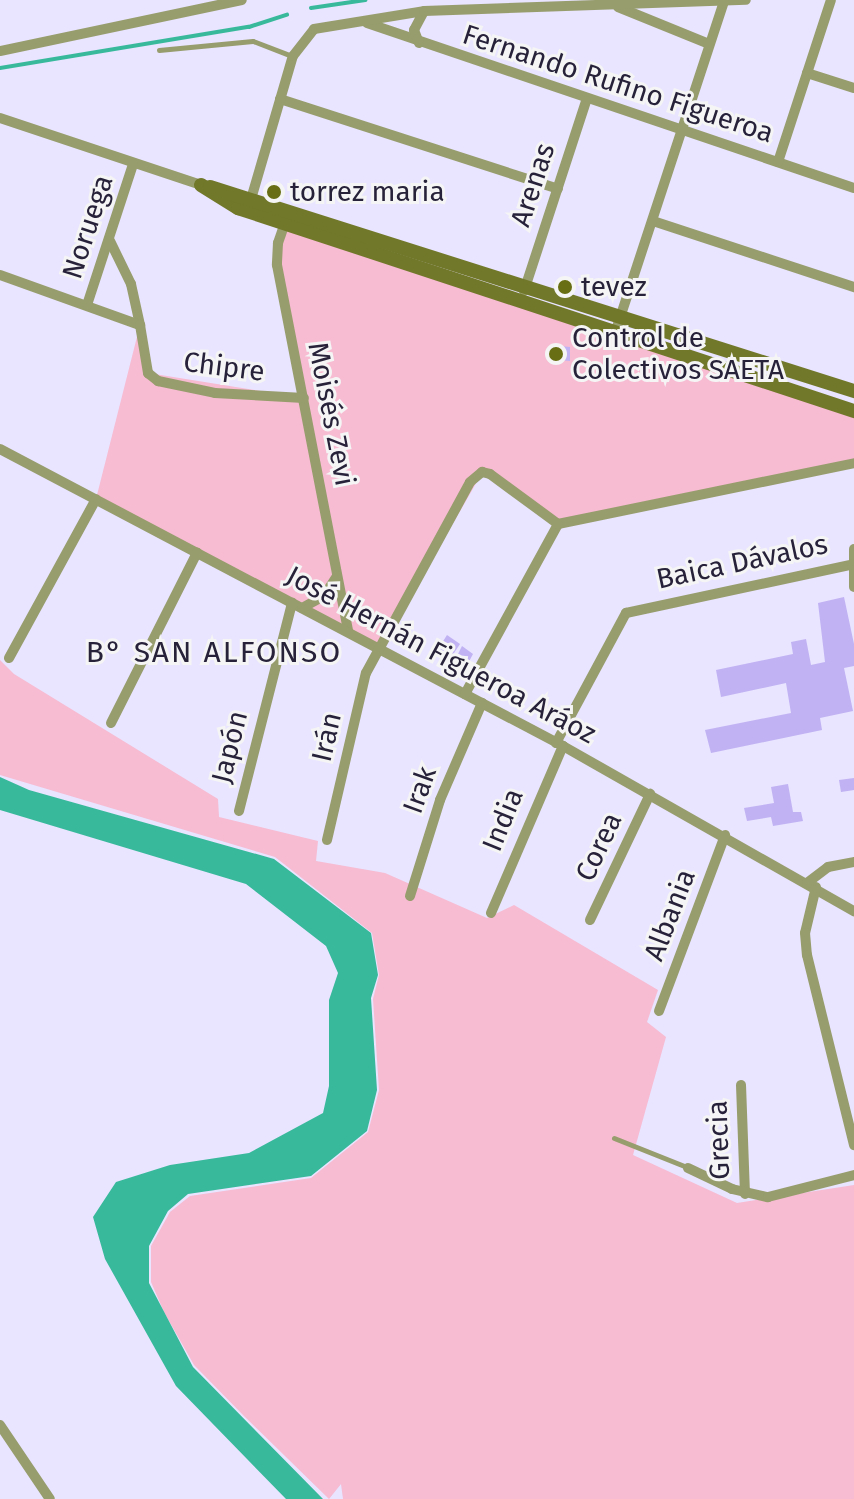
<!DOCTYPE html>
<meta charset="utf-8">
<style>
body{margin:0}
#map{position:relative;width:854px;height:1499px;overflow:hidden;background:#e9e4ff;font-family:"Fira Sans",sans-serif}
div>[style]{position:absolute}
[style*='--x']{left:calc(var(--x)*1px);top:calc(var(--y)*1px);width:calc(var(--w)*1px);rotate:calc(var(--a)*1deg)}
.green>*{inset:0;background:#f7bbd2}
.water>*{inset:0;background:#39b99c}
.stream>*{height:4px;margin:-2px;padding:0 2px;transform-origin:2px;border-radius:2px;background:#39b99c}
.building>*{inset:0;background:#c0b2f3}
.lane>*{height:5px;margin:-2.5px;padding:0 2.5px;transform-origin:2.5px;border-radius:2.5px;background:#979d6d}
.street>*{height:10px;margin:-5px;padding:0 5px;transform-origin:5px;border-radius:5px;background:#979d6d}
.secondary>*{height:14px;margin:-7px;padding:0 7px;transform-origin:7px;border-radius:7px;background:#71782a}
.dots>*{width:22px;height:22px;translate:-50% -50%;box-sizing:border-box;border:4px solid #f5f5f5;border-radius:50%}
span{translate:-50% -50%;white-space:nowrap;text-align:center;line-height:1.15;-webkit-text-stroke:6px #f5f5f5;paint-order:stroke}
.street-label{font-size:28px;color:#27213a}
.poi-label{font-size:28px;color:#27213a}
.left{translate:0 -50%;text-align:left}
.neighbourhood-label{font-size:30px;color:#27213a;letter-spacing:2px}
</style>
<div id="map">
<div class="green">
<i style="clip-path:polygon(284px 223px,854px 411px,854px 463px,558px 524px,482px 473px,381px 648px,96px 499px,140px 325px,148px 373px,304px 398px,276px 255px)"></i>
<i style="clip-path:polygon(0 660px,14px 674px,218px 799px,219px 817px,318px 841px,316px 861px,385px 873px,487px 918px,514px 905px,658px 990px,647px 1022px,666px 1037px,633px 1155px,737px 1203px,854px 1185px,854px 1499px,343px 1499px,341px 1484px,329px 1499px,244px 1416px,194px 1365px,164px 1312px,151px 1282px,151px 1246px,170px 1212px,190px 1196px,311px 1178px,368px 1132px,379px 1090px,373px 999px,379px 975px,372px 933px,275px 857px,0 775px)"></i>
</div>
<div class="water">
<i style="clip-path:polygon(0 777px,29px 790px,274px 859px,371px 933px,378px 975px,371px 998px,377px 1090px,367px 1131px,311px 1176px,188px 1194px,168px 1211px,149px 1246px,149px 1283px,193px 1367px,323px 1499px,286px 1499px,176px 1386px,105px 1259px,93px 1217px,116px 1182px,170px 1165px,249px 1153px,323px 1113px,329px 1086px,329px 1000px,338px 973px,326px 946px,246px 884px,0 810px)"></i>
</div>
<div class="stream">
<i style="--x:311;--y:8;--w:55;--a:-8.4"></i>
<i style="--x:0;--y:68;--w:252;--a:-9.4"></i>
<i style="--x:249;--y:27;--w:40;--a:-18"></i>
</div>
<div class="building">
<i style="clip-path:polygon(550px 345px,570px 347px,570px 361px,549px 359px)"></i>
<i style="clip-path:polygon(844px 597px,854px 644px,854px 666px,844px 668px,853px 711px,820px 718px,822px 730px,711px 753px,705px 730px,791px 713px,786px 683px,721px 697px,716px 670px,793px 654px,791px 642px,806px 639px,811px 665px,825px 662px,818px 603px)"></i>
<i style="clip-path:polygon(447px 635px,460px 644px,450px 659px,437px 651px)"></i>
<i style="clip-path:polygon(462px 646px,473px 654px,465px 669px,454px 662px)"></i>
<i style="clip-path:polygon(854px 778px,854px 790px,841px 792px,839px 780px)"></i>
<i style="clip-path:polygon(788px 784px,793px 812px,801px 812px,803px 821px,773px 826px,771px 817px,747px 821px,744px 808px,774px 803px,771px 787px)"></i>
</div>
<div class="lane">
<i style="--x:159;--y:50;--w:94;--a:-5.5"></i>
<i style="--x:253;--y:41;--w:42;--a:21"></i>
<i style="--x:614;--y:1138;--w:79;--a:21.7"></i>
</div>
<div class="street">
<i style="--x:618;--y:7;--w:98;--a:22.1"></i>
<i style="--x:367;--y:23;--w:514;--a:18.72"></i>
<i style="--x:419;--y:43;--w:14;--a:-111"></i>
<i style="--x:414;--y:30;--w:21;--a:-62"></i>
<i style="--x:0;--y:51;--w:247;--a:-11.9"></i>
<i style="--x:807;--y:73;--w:49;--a:17.7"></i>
<i style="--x:280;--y:99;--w:292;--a:17.9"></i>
<i style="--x:0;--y:118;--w:212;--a:18.4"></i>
<i style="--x:778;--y:162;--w:170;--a:-71.9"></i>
<i style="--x:249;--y:206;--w:156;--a:-73.7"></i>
<i style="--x:293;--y:56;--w:34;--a:-52"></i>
<i style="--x:314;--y:29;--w:111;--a:-9.3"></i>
<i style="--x:424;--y:11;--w:322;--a:-2"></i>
<i style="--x:287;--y:217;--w:28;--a:109"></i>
<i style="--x:278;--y:243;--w:22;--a:93"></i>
<i style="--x:277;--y:265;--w:372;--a:79"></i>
<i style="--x:653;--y:221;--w:212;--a:18.2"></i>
<i style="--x:110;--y:241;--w:48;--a:64"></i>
<i style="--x:131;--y:284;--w:42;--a:77.6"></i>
<i style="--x:0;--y:275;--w:149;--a:19.7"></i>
<i style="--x:140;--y:325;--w:49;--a:80.5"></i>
<i style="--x:148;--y:373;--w:13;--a:39"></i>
<i style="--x:158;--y:381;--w:58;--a:11.9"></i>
<i style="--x:215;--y:393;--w:89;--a:3.2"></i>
<i style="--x:524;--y:291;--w:200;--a:-71.9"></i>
<i style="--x:87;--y:305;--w:148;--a:-71.9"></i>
<i style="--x:615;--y:333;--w:349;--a:-71.8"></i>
<i style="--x:0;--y:449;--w:637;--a:27.81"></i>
<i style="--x:563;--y:746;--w:335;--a:29.6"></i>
<i style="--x:854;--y:549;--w:38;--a:90"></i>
<i style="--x:302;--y:608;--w:25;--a:-29"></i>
<i style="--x:324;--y:596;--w:24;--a:-57"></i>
<i style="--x:9;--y:658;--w:181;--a:-61.3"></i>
<i style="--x:465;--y:694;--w:194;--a:-61.3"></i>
<i style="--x:558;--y:524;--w:302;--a:-11.6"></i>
<i style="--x:111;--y:723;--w:191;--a:-63.2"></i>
<i style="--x:556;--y:743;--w:148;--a:-61.7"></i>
<i style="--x:626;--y:613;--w:233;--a:-12.1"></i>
<i style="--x:239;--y:811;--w:215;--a:-75.7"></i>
<i style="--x:327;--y:840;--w:171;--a:-76.9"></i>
<i style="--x:366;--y:673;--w:217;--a:-61.4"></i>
<i style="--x:470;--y:482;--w:16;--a:-40"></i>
<i style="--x:482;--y:472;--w:8;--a:14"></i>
<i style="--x:490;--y:474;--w:84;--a:36.3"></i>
<i style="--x:807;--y:883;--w:26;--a:-37"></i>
<i style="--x:828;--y:867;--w:26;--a:-11"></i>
<i style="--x:816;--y:887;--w:47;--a:103.4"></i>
<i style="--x:805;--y:933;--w:22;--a:85"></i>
<i style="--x:807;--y:955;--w:196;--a:76.1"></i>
<i style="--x:410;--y:896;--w:101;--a:-72.6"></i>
<i style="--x:440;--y:800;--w:106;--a:-66.6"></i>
<i style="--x:491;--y:913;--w:182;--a:-66.7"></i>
<i style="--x:590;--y:920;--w:140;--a:-64.5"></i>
<i style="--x:659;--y:1011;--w:188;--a:-69.4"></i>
<i style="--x:741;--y:1085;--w:109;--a:87.9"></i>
<i style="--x:688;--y:1168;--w:49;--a:25.5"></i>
<i style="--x:732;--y:1189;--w:37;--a:13"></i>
<i style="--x:768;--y:1197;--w:89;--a:-14.3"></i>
<i style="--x:0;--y:1425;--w:89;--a:56"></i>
</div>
<div class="secondary">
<i style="--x:201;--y:185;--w:44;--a:31.9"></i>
<i style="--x:238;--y:208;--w:649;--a:18.24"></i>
<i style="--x:210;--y:187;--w:676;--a:17.58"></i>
</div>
<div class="dots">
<i style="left:274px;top:192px;background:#676e13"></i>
<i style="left:565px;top:287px;background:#676e13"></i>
<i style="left:556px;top:354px;background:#676e13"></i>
</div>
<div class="street-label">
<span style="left:618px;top:84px;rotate:18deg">Fernando Rufino Figueroa</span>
<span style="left:533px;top:185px;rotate:-72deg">Arenas</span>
<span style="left:88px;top:227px;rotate:-72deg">Noruega</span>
<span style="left:224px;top:367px;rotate:7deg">Chipre</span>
<span style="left:331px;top:414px;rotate:79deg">Moisés Zevi</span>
<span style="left:742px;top:562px;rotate:-12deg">Baica Dávalos</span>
<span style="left:441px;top:655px;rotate:28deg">José Hernán Figueroa Aráoz</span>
<span style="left:327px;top:737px;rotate:-77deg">Irán</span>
<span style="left:230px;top:747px;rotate:-76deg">Japón</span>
<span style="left:420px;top:790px;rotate:-70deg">Irak</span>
<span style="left:503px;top:820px;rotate:-68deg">India</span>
<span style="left:599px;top:847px;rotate:-65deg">Corea</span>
<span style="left:670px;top:915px;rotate:-69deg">Albania</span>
<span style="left:719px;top:1140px;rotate:-92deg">Grecia</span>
</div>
<div class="poi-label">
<span class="left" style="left:290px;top:192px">torrez maria</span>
<span class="left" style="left:581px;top:287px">tevez</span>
<span class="left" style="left:572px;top:354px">Control de<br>Colectivos SAETA</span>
</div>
<div class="neighbourhood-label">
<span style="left:214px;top:652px">B° SAN ALFONSO</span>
</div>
</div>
